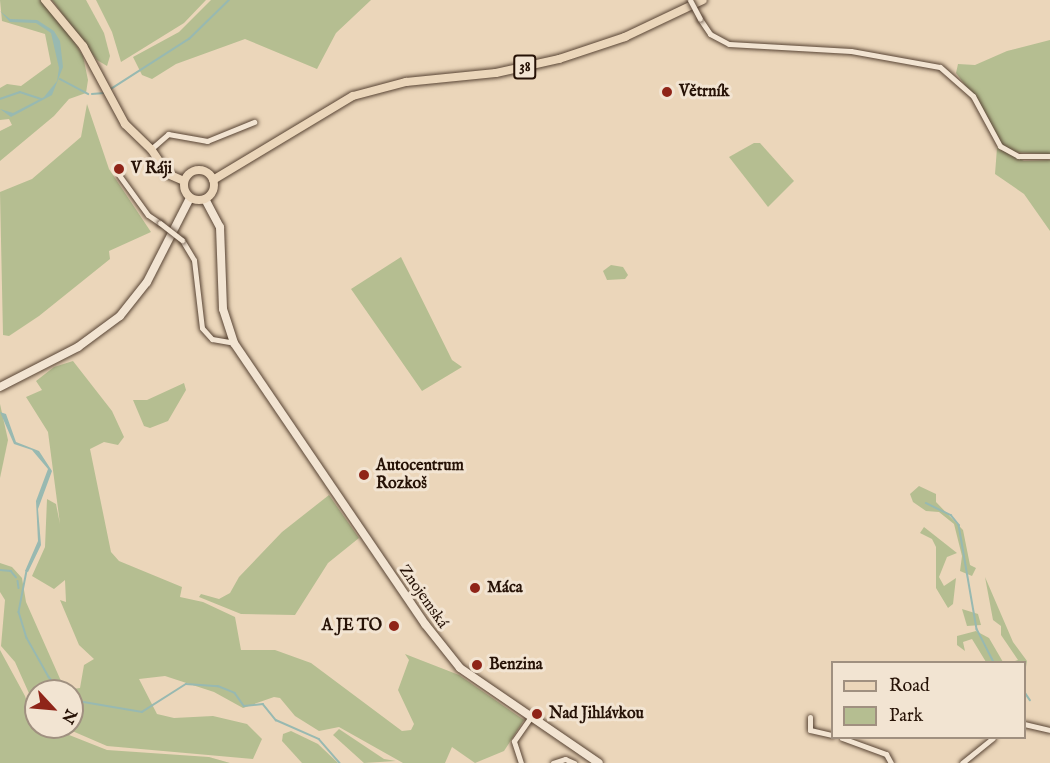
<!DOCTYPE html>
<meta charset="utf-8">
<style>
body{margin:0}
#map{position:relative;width:1050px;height:763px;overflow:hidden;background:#ebd6ba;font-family:"IM FELL English",serif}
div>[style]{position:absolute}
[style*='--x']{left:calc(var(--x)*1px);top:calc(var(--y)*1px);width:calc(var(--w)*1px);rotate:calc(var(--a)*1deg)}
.green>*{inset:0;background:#b5be91}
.water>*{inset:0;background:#98b9b1}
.stream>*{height:1.5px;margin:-0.75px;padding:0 0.75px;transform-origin:0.75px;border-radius:0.75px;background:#98b9b1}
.roads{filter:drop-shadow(0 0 2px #574333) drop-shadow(0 0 2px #574333)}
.minor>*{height:5px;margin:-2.5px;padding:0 2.5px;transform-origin:2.5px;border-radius:2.5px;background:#f2e4d2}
.secondary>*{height:8px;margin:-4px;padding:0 4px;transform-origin:4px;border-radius:4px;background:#f2e4d2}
.primary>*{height:8px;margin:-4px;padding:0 4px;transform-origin:4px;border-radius:4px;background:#ebd6ba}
.primary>.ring{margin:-4px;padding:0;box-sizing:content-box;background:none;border:8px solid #ebd6ba;border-radius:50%}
.bridges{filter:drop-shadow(0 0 2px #574333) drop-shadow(0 0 2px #574333)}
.minor-bridge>*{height:5px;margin:-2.5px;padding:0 2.5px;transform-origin:2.5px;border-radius:2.5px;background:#f2e4d2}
.dots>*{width:16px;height:16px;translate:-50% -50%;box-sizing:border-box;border:3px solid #f2e4d2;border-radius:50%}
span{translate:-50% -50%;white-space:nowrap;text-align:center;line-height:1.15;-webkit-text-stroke:6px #f2e4d2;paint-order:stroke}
.shield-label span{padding:2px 4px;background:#f2e4d2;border:2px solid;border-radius:4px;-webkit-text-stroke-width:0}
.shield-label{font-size:15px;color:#261206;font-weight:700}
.poi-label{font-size:16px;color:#261206;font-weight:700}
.left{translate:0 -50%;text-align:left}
.right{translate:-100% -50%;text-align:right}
.street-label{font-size:16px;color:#261206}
.legend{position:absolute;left:831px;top:661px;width:195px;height:78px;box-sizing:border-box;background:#f2e4d2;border:2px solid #a09080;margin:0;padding:8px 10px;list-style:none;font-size:18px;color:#261206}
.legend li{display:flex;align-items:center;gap:12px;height:30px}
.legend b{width:30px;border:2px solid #a09080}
.north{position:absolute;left:24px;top:679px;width:60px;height:60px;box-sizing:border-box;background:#f2e4d2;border:2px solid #a09080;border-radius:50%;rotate:116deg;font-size:16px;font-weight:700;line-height:24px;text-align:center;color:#261206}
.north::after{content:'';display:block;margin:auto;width:21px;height:27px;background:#8f2418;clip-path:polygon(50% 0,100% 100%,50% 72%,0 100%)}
</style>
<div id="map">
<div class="green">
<i style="clip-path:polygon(0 0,41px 0,62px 22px,83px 56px,88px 80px,86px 93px,69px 99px,54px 116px,0 161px,0 131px,12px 125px,9px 119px,0 120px,0 88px,7px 84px,21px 86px,51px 64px,45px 34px,2px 21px)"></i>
<i style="clip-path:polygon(52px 0,86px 0,104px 33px,110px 56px,107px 66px,97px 60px)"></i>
<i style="clip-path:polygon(96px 0,206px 0,184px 23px,121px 62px,112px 32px)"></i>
<i style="clip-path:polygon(211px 0,371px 0,336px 33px,317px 69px,245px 39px,176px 64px,152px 79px,142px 75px,133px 57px,179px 32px)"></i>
<i style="clip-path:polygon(1050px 40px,1050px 154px,1011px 152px,1002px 145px,981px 106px,956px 73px,958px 64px,975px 65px,1007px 51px)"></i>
<i style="clip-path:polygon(87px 104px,109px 169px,151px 232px,109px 251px,110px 259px,39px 316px,9px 336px,3px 335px,0 192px,32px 179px,81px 137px)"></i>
<i style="clip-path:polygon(754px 143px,760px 143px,794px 181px,768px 207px,729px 157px)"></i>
<i style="clip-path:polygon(997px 148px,1024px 161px,1050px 160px,1050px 231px,1024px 194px,995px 174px)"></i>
<i style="clip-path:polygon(401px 257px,452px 360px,462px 367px,422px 391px,351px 289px)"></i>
<i style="clip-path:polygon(611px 265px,623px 267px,628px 275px,625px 279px,607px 280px,603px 271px)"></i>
<i style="clip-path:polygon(73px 361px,112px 411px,124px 437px,118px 445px,104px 442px,90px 449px,111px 552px,119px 561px,182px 587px,180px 597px,203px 602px,235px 617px,241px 650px,275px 650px,311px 663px,402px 731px,411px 730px,414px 724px,398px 690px,409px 660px,405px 654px,459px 675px,524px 720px,504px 751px,475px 763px,452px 747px,445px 763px,403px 763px,339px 727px,319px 731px,295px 716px,280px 698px,274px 697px,243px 708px,214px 692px,165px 676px,139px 679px,157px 714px,174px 718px,213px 716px,247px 724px,262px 739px,253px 759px,107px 746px,63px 727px,72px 727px,72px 691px,36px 691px,36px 709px,15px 662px,1px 646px,5px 600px,0 592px,0 563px,12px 567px,22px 578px,26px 602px,61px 681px,73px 689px,80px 688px,84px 665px,94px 659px,79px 645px,60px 600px,66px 602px,65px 580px,54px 589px,32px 576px,45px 547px,47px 499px,56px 504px,60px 524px,48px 432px,26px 397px,42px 390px,36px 381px,54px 367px)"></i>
<i style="clip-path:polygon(184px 383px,186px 390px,168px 421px,150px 428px,144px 426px,133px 400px,147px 400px)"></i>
<i style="clip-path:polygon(0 404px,8px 440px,0 478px)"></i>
<i style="clip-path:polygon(919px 486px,936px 494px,936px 502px,963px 530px,970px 565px,976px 568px,972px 576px,960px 571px,962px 556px,954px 524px,939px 512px,926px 511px,913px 502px,910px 494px)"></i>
<i style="clip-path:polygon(329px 495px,359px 538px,328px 563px,295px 615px,241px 614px,199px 597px,201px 594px,219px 599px,230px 593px,239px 577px,282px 532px)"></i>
<i style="clip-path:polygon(924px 527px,957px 553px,947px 557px,939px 577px,944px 586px,956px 578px,953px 604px,948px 608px,936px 588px,936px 547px,932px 539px,920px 533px)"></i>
<i style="clip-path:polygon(985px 577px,1013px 642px,1027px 661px,1025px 673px,1024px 662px,1012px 662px,1018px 660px,1001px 635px,1001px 626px,993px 620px)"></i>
<i style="clip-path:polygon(962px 609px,978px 614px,981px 625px,967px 626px)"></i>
<i style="clip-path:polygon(976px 631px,989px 638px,1003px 662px,986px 662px,972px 639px,963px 642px,965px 651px,957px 645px,957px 636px)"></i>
<i style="clip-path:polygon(0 650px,25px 696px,36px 727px,49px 727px,107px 750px,209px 757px,230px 763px,0 763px)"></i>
<i style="clip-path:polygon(339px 729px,384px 759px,396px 761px,364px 763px,333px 735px)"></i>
<i style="clip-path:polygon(291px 731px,318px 744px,338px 763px,302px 763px,282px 741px,283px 734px)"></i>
</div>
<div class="water">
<i style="clip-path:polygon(0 11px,10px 19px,37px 20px,54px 31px,60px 41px,63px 67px,52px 95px,11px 117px,0 109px,13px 113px,44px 97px,57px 81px,59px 68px,51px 33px,36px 23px,10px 22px)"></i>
<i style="clip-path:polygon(0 412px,6px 414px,16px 442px,39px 451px,52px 471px,38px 509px,41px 545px,28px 572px,25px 571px,38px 541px,36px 501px,48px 469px,32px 450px,14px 444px)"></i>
</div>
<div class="stream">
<i style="--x:60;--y:79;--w:32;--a:28"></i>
<i style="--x:111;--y:89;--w:93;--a:-32.7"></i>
<i style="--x:189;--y:39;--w:56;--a:-44.3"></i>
<i style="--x:92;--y:94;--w:12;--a:-5"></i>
<i style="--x:0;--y:99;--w:21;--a:-19"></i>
<i style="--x:20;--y:92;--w:22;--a:18"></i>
<i style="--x:926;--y:503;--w:28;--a:26"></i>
<i style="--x:951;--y:515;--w:13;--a:51"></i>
<i style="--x:959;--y:525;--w:106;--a:80.2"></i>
<i style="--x:977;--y:629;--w:37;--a:63"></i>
<i style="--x:0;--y:570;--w:11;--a:5"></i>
<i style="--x:11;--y:571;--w:8;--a:50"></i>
<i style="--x:27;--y:571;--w:42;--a:101"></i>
<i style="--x:19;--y:612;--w:27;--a:73"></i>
<i style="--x:27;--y:638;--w:45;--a:60.6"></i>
<i style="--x:49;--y:677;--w:18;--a:49"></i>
<i style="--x:18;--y:581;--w:7;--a:82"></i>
<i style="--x:1024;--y:691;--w:11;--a:56"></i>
<i style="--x:72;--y:700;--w:71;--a:9.7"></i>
<i style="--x:142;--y:712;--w:52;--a:-32.5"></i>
<i style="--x:186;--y:684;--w:32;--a:4"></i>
<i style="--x:218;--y:686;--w:18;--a:22"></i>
<i style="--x:235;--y:693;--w:16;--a:55"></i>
<i style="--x:244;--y:706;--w:19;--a:-6"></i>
<i style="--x:263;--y:704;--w:21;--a:51"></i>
<i style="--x:276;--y:720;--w:47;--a:23.8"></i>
<i style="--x:319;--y:739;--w:32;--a:49"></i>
</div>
<div class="roads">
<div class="minor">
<i style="--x:700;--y:19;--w:18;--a:56"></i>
<i style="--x:710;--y:34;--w:21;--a:28"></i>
<i style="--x:729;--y:44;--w:122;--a:3.3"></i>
<i style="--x:851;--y:51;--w:90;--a:10.2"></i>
<i style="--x:940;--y:67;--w:44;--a:41.3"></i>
<i style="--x:973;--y:96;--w:57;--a:61.6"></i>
<i style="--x:1000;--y:146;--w:21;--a:29"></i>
<i style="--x:1018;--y:156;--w:32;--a:0"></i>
<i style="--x:151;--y:149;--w:23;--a:-41"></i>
<i style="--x:168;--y:134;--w:40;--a:10"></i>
<i style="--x:207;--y:141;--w:51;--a:-22"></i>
<i style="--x:119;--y:175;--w:49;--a:54.1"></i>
<i style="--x:148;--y:215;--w:14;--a:34"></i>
<i style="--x:182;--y:240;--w:23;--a:59"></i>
<i style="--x:194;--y:260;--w:68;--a:83.3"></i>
<i style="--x:202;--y:328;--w:15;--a:48"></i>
<i style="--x:212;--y:339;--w:22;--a:10"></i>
<i style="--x:810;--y:717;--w:13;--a:90"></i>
<i style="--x:810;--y:730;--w:23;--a:13"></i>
<i style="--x:1024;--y:724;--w:27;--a:13"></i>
<i style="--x:842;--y:738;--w:47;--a:20"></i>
<i style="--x:886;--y:754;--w:10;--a:61"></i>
<i style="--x:521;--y:763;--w:23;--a:-108"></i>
<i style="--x:514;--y:741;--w:29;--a:-55"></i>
<i style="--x:553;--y:763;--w:13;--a:-18"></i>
<i style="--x:565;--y:759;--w:10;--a:24"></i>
<i style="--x:962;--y:763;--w:40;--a:-39"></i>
</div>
<div class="secondary">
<i style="--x:205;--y:199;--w:32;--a:62"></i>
<i style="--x:220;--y:227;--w:82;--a:87.9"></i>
<i style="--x:223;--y:309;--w:36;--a:72"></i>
<i style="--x:234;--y:343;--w:340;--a:55.8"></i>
<i style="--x:425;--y:624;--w:56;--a:51.5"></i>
<i style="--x:460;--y:668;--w:168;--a:34.4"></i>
<i style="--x:0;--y:387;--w:88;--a:-27.1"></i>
<i style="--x:78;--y:347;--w:52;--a:-36.4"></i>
<i style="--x:120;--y:316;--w:43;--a:-51.5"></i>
<i style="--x:147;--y:282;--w:94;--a:-62.9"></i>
</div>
<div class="primary">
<i style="--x:45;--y:0;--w:60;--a:50.4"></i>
<i style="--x:83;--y:46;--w:89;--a:61.7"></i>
<i style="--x:125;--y:124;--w:36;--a:44"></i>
<i style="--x:151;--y:149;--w:30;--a:56"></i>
<i style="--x:168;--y:174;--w:17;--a:24"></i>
<i class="ring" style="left:184px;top:170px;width:22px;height:22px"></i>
<i style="--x:213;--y:180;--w:163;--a:-31"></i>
<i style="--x:353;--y:96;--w:55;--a:-14.8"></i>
<i style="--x:406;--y:82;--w:90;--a:-5.7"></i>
<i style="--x:496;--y:73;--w:65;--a:-12.5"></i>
<i style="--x:559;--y:59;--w:70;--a:-18.4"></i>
<i style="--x:625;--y:37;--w:86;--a:-25.4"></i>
</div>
</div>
<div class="bridges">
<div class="minor-bridge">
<i style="--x:690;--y:0;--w:21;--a:62"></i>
<i style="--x:160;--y:223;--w:28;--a:38"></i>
</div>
</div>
<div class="dots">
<i style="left:667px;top:92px;background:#8f2418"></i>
<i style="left:119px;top:169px;background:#8f2418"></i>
<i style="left:364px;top:475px;background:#8f2418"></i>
<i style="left:475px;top:588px;background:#8f2418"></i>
<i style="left:394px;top:626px;background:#8f2418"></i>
<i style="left:477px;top:665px;background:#8f2418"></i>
<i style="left:537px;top:714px;background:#8f2418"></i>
</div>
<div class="shield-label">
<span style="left:525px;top:67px">38</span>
</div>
<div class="poi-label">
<span class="left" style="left:679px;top:92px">Větrník</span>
<span class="left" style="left:131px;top:169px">V Ráji</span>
<span class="left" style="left:376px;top:475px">Autocentrum<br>Rozkoš</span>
<span class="left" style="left:487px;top:588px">Máca</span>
<span class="right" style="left:382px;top:626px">A JE TO</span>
<span class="left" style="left:489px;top:665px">Benzina</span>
<span class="left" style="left:549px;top:714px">Nad Jihlávkou</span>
</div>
<div class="street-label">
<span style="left:423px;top:597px;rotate:55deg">Znojemská</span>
</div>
<ul class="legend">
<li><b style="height:8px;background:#ebd6ba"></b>Road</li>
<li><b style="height:16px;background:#b5be91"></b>Park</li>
</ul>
<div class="north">N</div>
</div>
